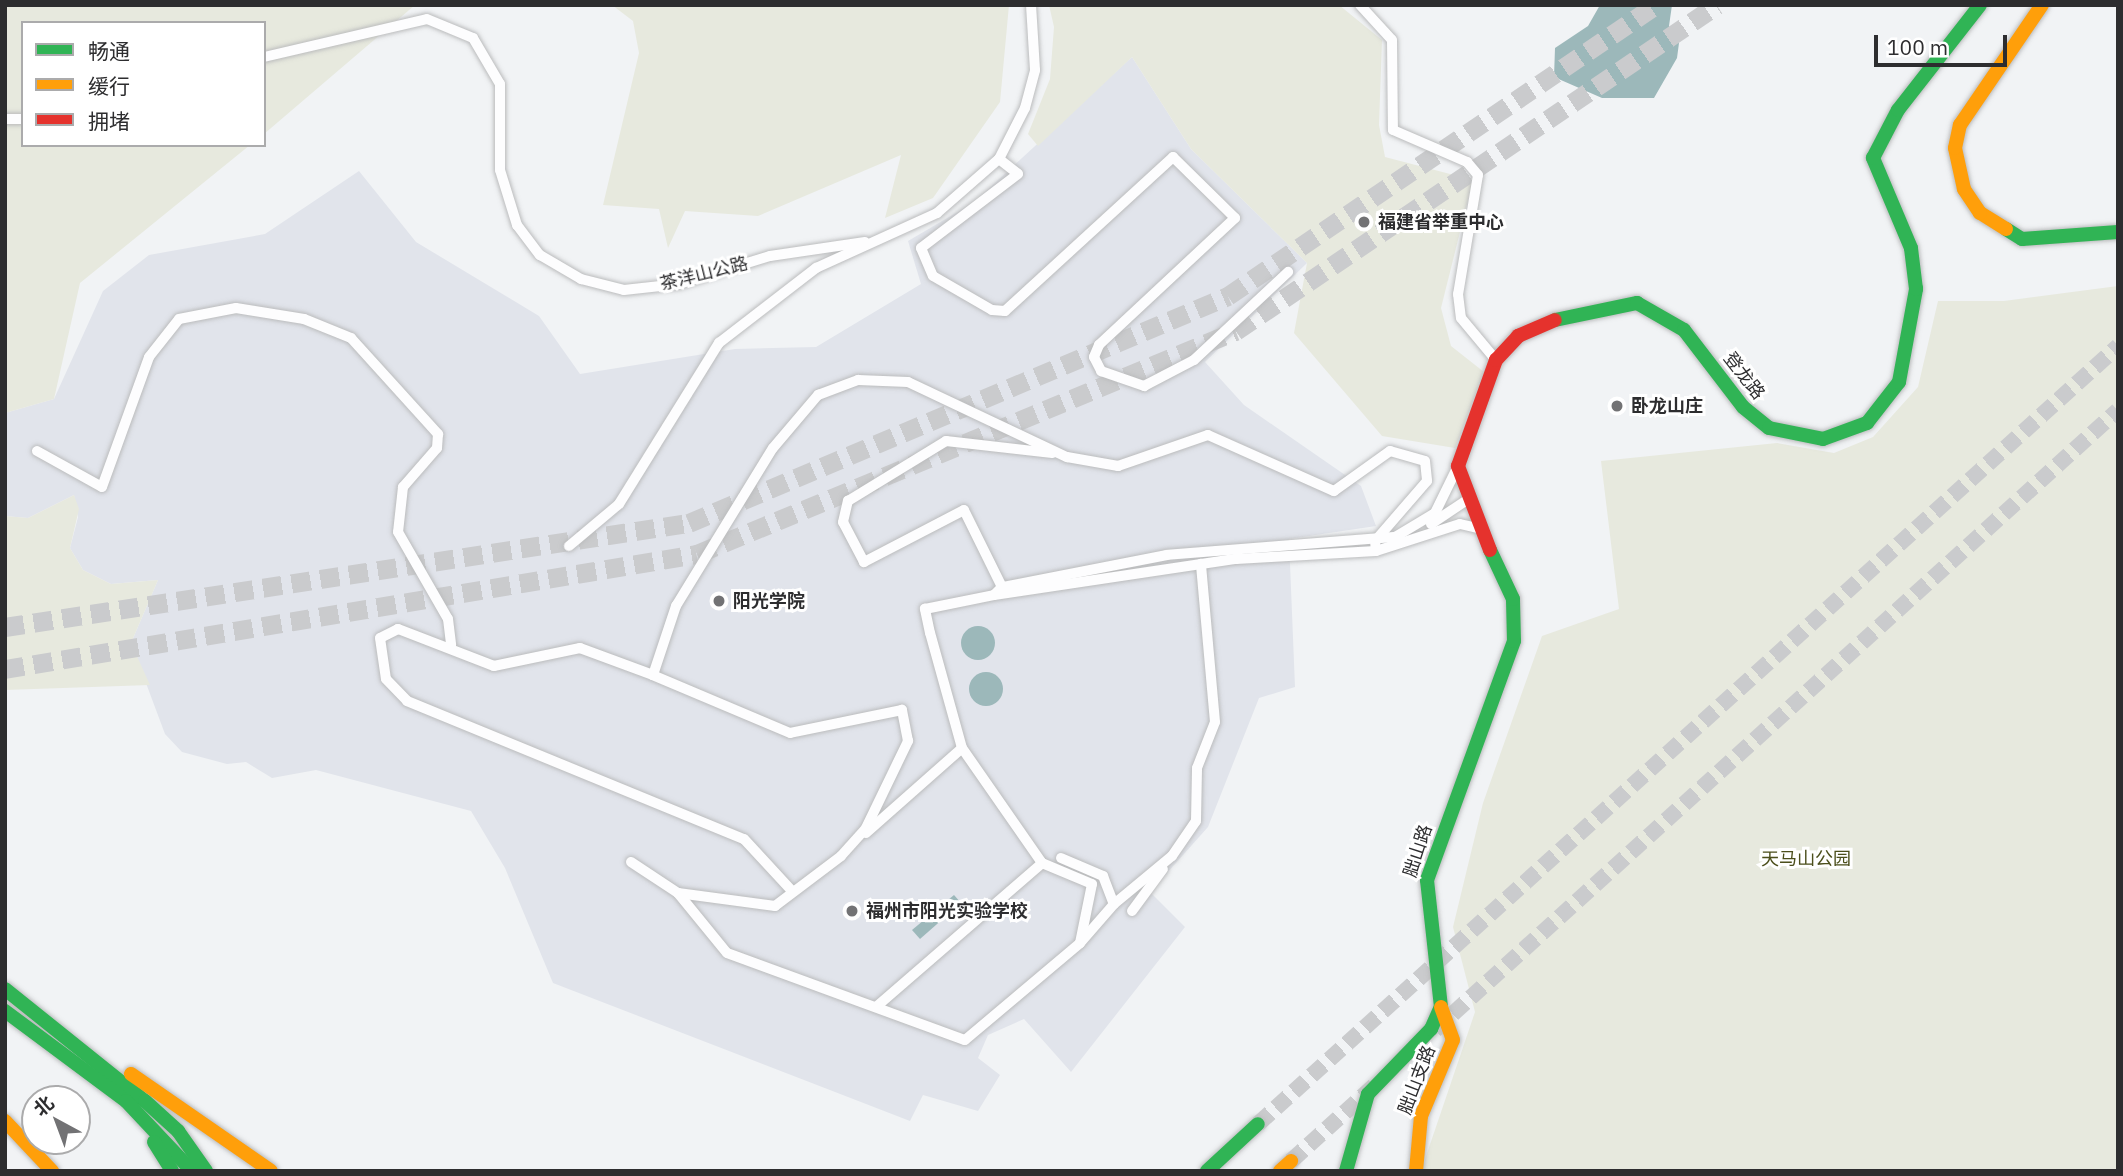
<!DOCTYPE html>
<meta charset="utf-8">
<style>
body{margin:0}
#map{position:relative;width:2123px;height:1176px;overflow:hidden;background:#f1f3f5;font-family:"IBM Plex Sans","Noto Sans SC",sans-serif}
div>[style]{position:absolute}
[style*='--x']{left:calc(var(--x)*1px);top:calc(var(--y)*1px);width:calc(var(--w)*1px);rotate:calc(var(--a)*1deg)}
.built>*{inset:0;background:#e1e4eb}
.green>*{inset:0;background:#e7e9de}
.water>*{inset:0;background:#9cb8ba}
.round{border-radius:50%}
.primary-tunnel>*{height:16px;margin-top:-8px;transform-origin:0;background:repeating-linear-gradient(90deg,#cacbcd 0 16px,transparent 0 24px)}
.highway-tunnel>*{height:19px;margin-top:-9.5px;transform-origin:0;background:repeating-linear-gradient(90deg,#cacbcd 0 19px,transparent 0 29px)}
.roads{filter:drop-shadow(0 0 2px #bbbcbd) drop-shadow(0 0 2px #bbbcbd)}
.street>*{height:10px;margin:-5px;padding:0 5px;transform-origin:5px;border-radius:5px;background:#fdfdfe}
.fast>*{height:14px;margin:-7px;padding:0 7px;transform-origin:7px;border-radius:7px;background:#30b455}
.slow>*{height:14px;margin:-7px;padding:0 7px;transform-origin:7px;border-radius:7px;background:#ff9f0a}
.jam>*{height:14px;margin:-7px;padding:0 7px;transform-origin:7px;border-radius:7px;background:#e5322d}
.dots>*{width:19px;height:19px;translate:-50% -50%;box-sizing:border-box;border:4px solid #fff;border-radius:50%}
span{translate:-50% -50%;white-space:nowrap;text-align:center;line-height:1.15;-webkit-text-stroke:6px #fff;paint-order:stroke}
.poi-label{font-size:18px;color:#2d2d2f;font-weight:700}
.left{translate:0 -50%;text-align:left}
.street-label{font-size:18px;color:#2d2d2f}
.park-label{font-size:18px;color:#4c4f1c}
.frame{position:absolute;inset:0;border:7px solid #2d2d2f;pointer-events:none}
.legend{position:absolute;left:21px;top:21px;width:245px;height:126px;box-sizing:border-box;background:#fff;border:2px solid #ababac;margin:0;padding:9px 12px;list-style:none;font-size:21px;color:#2d2d2f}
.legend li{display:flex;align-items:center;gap:14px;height:35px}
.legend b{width:35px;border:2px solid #ababac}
.north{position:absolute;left:21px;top:1085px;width:70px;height:70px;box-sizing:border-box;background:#fff;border:2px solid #ababac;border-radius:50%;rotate:319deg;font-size:19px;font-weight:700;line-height:28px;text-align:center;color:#2d2d2f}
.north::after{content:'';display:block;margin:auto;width:24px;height:32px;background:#727274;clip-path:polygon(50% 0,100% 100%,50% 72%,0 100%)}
.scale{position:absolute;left:1874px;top:35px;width:133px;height:32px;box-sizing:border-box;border:4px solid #2d2d2f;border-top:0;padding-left:9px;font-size:21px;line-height:24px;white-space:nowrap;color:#2d2d2f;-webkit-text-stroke:5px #fff;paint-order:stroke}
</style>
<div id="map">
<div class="built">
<i style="clip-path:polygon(1132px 57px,1191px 149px,1307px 263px,1205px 362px,1244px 405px,1361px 486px,1376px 526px,1289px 539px,1295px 687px,1259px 698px,1208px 827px,1150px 892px,1185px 927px,1071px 1072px,1024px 1019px,988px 1035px,978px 1058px,1000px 1075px,978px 1111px,923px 1095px,910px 1121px,553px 983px,505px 868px,471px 811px,316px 770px,272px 778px,246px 762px,227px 764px,182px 752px,165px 734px,131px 643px,158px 580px,111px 584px,83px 570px,70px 548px,78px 517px,74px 495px,28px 518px,5px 516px,5px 413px,54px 399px,103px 291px,149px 255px,265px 234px,359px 171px,416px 242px,539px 316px,580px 374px,735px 349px,816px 347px,921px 284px,908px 241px,973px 203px)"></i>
</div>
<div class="green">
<i style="clip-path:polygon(5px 5px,415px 5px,264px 134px,264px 23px,23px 23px,23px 145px,250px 145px,80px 283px,54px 399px,5px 413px)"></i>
<i style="clip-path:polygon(612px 5px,1009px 5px,1000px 102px,933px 198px,885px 218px,901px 155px,758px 216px,685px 211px,668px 248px,659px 209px,603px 205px,639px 53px,633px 21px)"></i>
<i style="clip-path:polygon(1049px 5px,1339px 5px,1382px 40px,1379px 125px,1385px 157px,1473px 180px,1441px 308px,1451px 346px,1484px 372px,1455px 448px,1382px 436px,1294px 333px,1307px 263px,1191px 149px,1132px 57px,1038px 146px,1028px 134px,1050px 79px,1054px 27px)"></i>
<i style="clip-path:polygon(2118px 286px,2118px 1171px,1421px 1171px,1475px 1012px,1453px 927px,1483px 803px,1542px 636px,1619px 609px,1601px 461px,1777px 443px,1834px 453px,1873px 437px,1918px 387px,1938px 301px,2004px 301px)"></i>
<i style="clip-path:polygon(74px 495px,79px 509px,70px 548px,83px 570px,111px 584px,158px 580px,131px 643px,150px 685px,5px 690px,5px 516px,28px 518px)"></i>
</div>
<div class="water">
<i style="clip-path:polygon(1600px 5px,1672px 5px,1669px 26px,1679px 43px,1677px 58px,1654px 98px,1602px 98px,1554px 77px,1555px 48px,1588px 26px)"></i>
<i class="round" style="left:961px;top:626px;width:34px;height:34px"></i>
<i class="round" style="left:969px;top:672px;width:34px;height:34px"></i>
<i style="clip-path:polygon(954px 895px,961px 903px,920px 939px,912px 930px)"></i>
</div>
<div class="primary-tunnel">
<i style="--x:1435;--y:1030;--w:922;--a:-42.23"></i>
<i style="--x:1258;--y:1124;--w:1160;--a:-42.13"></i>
<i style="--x:1291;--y:1161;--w:113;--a:-42.1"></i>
</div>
<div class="highway-tunnel">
<i style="--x:5;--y:627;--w:692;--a:-8.65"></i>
<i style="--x:689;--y:523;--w:585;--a:-22.84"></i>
<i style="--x:1228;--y:296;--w:518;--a:-34.21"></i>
<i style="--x:5;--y:669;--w:701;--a:-9.44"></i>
<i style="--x:697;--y:554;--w:583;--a:-22.48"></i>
<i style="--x:1236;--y:331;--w:581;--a:-34.13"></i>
</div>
<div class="roads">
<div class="street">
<i style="--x:1360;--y:5;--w:47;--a:47.6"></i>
<i style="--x:1392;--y:40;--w:90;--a:89.4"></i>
<i style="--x:1393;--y:130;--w:81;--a:23.4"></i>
<i style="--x:1467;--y:162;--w:17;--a:50"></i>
<i style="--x:1478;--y:175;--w:121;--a:99.5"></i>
<i style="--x:1458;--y:294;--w:24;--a:83"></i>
<i style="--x:1461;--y:318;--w:55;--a:50.2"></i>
<i style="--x:264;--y:57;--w:167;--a:-13.1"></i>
<i style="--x:427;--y:19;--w:50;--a:22.4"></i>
<i style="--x:473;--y:38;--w:53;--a:59.6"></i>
<i style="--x:500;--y:84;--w:86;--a:90"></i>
<i style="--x:500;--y:170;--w:58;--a:72.8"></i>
<i style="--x:517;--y:225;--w:38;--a:53"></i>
<i style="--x:540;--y:255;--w:48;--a:30.3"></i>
<i style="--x:581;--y:279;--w:44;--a:14.3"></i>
<i style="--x:624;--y:290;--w:55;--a:-6.2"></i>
<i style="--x:679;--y:284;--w:95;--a:-17.1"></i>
<i style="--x:770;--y:256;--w:96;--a:-8.4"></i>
<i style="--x:5;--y:119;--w:18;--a:0"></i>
<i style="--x:999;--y:159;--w:24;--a:38"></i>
<i style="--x:1018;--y:174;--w:122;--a:142.7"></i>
<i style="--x:921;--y:248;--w:30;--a:67"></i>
<i style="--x:933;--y:276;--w:68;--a:30"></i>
<i style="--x:992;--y:310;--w:13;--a:4"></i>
<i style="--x:1005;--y:311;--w:228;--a:-42.5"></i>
<i style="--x:1173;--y:157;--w:87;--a:44.5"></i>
<i style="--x:1235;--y:218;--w:186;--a:137"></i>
<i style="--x:1099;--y:345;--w:13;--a:113"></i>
<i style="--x:1094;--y:357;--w:16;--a:63"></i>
<i style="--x:1101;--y:371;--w:46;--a:19.2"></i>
<i style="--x:1144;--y:386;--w:56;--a:-27.5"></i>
<i style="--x:1194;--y:360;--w:129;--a:-43.1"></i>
<i style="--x:37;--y:451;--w:74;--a:29"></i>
<i style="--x:102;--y:487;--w:138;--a:-70.1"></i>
<i style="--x:149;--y:357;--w:48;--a:-51.7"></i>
<i style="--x:179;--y:319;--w:58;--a:-10.9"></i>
<i style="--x:236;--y:308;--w:69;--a:9.2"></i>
<i style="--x:304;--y:319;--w:51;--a:22"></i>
<i style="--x:351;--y:338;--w:130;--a:47.8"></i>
<i style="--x:438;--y:434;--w:14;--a:94"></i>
<i style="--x:437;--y:448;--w:52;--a:131.1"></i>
<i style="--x:403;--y:487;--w:45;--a:96.3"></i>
<i style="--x:398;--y:532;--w:100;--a:60.1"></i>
<i style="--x:448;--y:619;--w:26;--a:83"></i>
<i style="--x:1458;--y:466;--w:52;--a:116.1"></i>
<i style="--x:1435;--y:513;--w:47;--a:149"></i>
<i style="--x:1395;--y:537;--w:229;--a:175.5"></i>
<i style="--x:1167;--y:555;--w:168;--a:169"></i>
<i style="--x:1002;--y:587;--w:11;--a:135"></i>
<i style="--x:994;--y:595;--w:245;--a:-8.5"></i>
<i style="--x:1236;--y:559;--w:140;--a:-3.3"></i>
<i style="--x:1376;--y:551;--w:88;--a:-17.8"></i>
<i style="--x:1460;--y:524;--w:23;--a:13"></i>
<i style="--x:1431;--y:524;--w:43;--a:-33.7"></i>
<i style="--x:569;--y:546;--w:65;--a:-40"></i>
<i style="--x:619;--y:504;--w:190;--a:-58.2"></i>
<i style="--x:719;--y:343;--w:123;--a:-37.7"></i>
<i style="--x:816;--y:268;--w:133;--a:-24.4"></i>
<i style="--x:937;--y:213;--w:82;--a:-41.1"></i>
<i style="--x:999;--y:159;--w:57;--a:-63"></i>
<i style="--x:1025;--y:108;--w:39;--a:-75"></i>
<i style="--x:1035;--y:70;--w:65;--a:-93.5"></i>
<i style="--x:1002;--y:587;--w:86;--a:-116.3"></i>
<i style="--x:964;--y:510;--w:113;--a:152.5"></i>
<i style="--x:864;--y:562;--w:45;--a:-117.7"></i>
<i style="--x:843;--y:522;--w:22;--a:-77"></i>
<i style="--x:848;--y:501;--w:115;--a:-31.5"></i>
<i style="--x:946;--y:441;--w:107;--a:6.5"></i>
<i style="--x:653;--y:675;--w:78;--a:-159.7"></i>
<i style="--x:580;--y:648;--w:88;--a:168.2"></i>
<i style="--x:494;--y:666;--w:103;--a:-158.9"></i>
<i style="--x:398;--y:629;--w:20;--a:153"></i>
<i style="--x:380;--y:638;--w:41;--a:81.7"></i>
<i style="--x:386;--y:679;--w:30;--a:46"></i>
<i style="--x:407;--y:701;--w:364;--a:22.3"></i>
<i style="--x:744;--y:839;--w:71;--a:47.3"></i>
<i style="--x:866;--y:833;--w:128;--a:-41.5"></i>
<i style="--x:1061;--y:858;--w:46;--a:23.2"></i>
<i style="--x:1103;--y:876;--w:30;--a:69"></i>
<i style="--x:1114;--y:904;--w:52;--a:131.1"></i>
<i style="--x:631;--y:862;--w:56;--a:33.4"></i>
<i style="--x:678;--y:893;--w:98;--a:7.6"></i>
<i style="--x:775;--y:906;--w:83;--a:-37.1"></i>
<i style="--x:841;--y:856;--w:38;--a:-48"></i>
<i style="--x:866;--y:828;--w:97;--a:-64.2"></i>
<i style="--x:908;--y:741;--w:32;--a:-101"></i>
<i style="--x:902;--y:710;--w:114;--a:168.4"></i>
<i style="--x:790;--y:733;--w:149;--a:-157.1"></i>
<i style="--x:653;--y:675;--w:73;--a:-71.6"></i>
<i style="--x:676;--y:606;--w:185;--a:-58.5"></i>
<i style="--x:773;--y:448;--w:70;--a:-49.7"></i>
<i style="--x:818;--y:395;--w:43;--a:-20.6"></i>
<i style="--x:858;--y:380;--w:50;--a:2.3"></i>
<i style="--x:908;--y:382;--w:176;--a:25.3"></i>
<i style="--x:1067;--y:457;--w:52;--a:10"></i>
<i style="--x:1118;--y:466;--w:95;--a:-19"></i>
<i style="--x:1208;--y:435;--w:138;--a:24"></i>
<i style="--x:1334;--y:491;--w:69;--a:-35.5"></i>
<i style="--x:1390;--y:451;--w:36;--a:16"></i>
<i style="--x:1425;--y:461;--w:20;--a:84"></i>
<i style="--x:1427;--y:481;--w:79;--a:130.9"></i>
<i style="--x:1375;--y:541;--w:10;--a:84"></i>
<i style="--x:678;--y:893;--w:77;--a:50.8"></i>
<i style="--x:727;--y:953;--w:253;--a:20.1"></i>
<i style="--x:965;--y:1040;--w:150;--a:-40.1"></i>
<i style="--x:1080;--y:943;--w:60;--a:-78.5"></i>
<i style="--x:1092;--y:884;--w:54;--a:-157.2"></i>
<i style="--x:1042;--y:863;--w:140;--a:-124.8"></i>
<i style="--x:962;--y:748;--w:119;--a:-105.5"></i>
<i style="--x:930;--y:633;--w:25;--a:-102"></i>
<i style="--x:925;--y:609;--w:70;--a:-11.5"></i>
<i style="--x:1114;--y:904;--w:75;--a:-39.6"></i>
<i style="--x:1172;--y:856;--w:42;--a:-55.6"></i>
<i style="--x:1196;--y:821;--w:53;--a:-88.9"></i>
<i style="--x:1197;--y:768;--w:49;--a:-68.6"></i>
<i style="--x:1215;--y:722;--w:159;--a:-95.1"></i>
<i style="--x:1132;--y:911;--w:52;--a:-53.6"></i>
<i style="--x:876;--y:1007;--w:220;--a:-40.9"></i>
</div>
<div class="fast">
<i style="--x:2006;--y:229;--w:19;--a:32"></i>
<i style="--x:2022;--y:239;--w:96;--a:-4.2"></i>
<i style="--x:1555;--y:320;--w:84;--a:-11.7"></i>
<i style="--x:1637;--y:303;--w:54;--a:29.9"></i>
<i style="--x:1684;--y:330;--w:97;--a:52.5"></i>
<i style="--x:1743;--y:407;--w:33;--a:39"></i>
<i style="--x:1769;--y:428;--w:55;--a:11.5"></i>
<i style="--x:1823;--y:439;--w:47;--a:-20"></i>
<i style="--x:1867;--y:423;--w:52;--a:-52"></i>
<i style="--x:1899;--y:382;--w:95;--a:-79.6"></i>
<i style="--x:1916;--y:289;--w:41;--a:-97"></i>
<i style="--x:1911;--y:248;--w:98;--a:-112.9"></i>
<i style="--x:1873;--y:158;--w:54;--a:-62.5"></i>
<i style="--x:1898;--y:110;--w:133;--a:-52"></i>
<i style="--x:5;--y:989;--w:179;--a:38.7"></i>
<i style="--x:145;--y:1101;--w:45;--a:42.3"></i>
<i style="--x:178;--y:1131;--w:49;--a:55"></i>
<i style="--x:5;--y:1011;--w:151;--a:36.6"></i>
<i style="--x:126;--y:1101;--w:96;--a:46.7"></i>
<i style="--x:154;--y:1142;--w:34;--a:58"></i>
<i style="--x:1207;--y:1171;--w:69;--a:-42.7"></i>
<i style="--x:1346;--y:1171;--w:80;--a:-74.1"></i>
<i style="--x:1368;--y:1094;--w:91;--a:-45.9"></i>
<i style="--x:1431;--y:1029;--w:24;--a:-66"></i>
<i style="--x:1441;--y:1007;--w:128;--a:-96.3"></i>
<i style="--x:1427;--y:880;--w:254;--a:-70"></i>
<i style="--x:1514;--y:641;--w:42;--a:-91.4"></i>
<i style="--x:1513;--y:599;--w:54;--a:-115.1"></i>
</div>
<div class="slow">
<i style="--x:2006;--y:229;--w:31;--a:-148"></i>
<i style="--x:1980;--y:213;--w:29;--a:-124"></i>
<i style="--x:1964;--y:189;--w:42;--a:-102.4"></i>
<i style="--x:1955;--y:148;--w:24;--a:-78"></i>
<i style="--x:1960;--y:125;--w:145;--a:-55.7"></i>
<i style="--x:131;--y:1074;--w:170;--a:34.7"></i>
<i style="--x:5;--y:1121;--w:69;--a:46.8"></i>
<i style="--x:1280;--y:1171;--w:15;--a:-42"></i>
<i style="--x:1416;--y:1171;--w:55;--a:-84.8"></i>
<i style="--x:1421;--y:1116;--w:82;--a:-67.2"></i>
<i style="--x:1453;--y:1040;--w:35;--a:-110"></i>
</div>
<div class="jam">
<i style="--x:1490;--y:550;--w:90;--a:-110.9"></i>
<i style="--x:1458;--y:466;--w:113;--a:-70.3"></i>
<i style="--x:1496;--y:360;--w:33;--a:-47"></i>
<i style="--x:1518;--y:336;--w:40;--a:-23.4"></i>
</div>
</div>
<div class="dots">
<i style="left:1364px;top:222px;background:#727274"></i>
<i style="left:1617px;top:406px;background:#727274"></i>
<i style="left:719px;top:601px;background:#727274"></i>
<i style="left:852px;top:911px;background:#727274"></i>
</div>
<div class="poi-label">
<span class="left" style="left:1378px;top:222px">福建省举重中心</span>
<span class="left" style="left:1631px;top:406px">卧龙山庄</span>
<span class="left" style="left:733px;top:601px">阳光学院</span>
<span class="left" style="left:866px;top:911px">福州市阳光实验学校</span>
</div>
<div class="street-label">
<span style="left:704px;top:274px;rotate:-14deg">茶洋山公路</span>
<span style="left:1744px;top:376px;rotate:52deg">登龙路</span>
<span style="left:1418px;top:851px;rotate:-72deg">胐山路</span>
<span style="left:1417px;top:1080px;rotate:-69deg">胐山支路</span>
</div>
<div class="park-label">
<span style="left:1806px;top:859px">天马山公园</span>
</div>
<div class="frame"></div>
<ul class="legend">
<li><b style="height:9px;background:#30b455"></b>畅通</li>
<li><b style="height:9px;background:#ff9f0a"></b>缓行</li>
<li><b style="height:9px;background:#e5322d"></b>拥堵</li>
</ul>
<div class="north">北</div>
<div class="scale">100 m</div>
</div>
